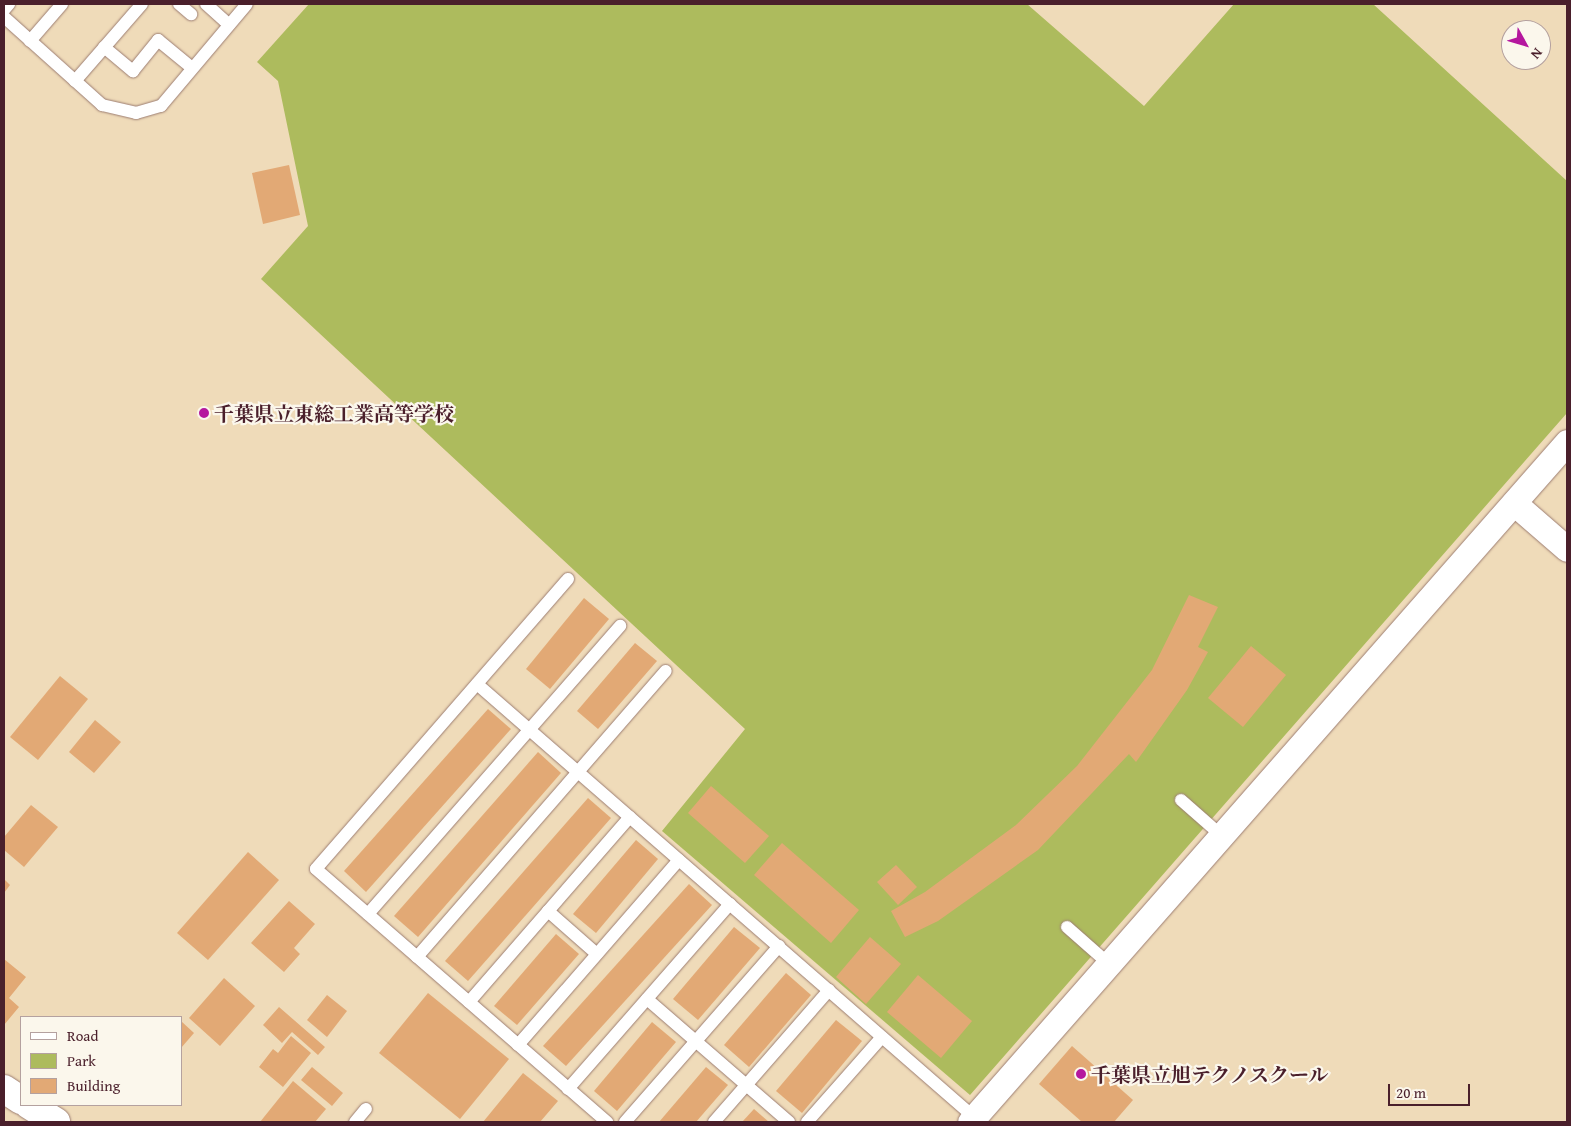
<!DOCTYPE html>
<meta charset="utf-8">
<style>
body{margin:0}
#map{position:relative;width:1571px;height:1126px;overflow:hidden;background:#efdbb9;font-family:"Gentium Book Plus","Noto Serif JP",serif}
div>[style]{position:absolute}
[style*='--x']{left:calc(var(--x)*1px);top:calc(var(--y)*1px);width:calc(var(--w)*1px);rotate:calc(var(--a)*1deg)}
.green>*{inset:0;background:#adbb5d}
.building>*{inset:0;background:#e2a975}
.roads{filter:drop-shadow(0 0 1px #9c7d72) drop-shadow(0 0 1px #9c7d72)}
.service>*{height:12px;margin:-6px;padding:0 6px;transform-origin:6px;border-radius:6px;background:#fff}
.minor>*{height:25px;margin:-12.5px;padding:0 12.5px;transform-origin:12.5px;border-radius:12.5px;background:#fff}
.tertiary>*{height:28px;margin:-14px;padding:0 14px;transform-origin:14px;border-radius:14px;background:#fff}
.dots>*{width:14px;height:14px;translate:-50% -50%;box-sizing:border-box;border:2px solid #fbf7ec;border-radius:50%}
span{translate:-50% -50%;white-space:nowrap;text-align:center;line-height:1.15;-webkit-text-stroke:4.5px #fbf7ec;paint-order:stroke}
.poi-label{font-size:20px;color:#4a1f2b;font-weight:700}
.left{translate:0 -50%;text-align:left}
.frame{position:absolute;inset:0;border:5px solid #4a1f2b;pointer-events:none}
.legend{position:absolute;left:20px;top:1016px;width:162px;height:90px;box-sizing:border-box;background:#fbf7ec;border:1px solid #b4a19f;margin:0;padding:6px 9px;list-style:none;font-size:15px;color:#4a1f2b}
.legend li{display:flex;align-items:center;gap:10px;height:25px}
.legend b{width:25px;border:1px solid #b4a19f}
.north{position:absolute;left:1501px;top:20px;width:50px;height:50px;box-sizing:border-box;background:#fbf7ec;border:1px solid #b4a19f;border-radius:50%;rotate:129deg;font-size:14px;font-weight:700;line-height:20px;text-align:center;color:#4a1f2b}
.north::after{content:'';display:block;margin:auto;width:18px;height:22px;background:#b5179e;clip-path:polygon(50% 0,100% 100%,50% 72%,0 100%)}
.scale{position:absolute;left:1388px;top:1084px;width:82px;height:22px;box-sizing:border-box;border:2px solid #4a1f2b;border-top:0;padding-left:6px;font-size:15px;line-height:18px;white-space:nowrap;color:#4a1f2b;-webkit-text-stroke:4px #fbf7ec;paint-order:stroke}
</style>
<div id="map">
<div class="green">
<i style="clip-path:polygon(309px 4px,1027px 4px,1144px 106px,1234px 4px,1373px 4px,1567px 181px,1567px 413px,970px 1095px,662px 831px,745px 729px,261px 279px,308px 226px,278px 81px,257px 62px)"></i>
</div>
<div class="building">
<i style="clip-path:polygon(289px 165px,300px 215px,263px 224px,252px 173px)"></i>
<i style="clip-path:polygon(1189px 595px,1218px 607px,1198px 647px,1208px 652px,1187px 690px,1136px 762px,1129px 754px,1038px 850px,938px 921px,905px 937px,891px 911px,925px 892px,1016px 825px,1077px 766px,1152px 670px)"></i>
<i style="clip-path:polygon(584px 598px,609px 619px,550px 689px,526px 669px)"></i>
<i style="clip-path:polygon(635px 643px,657px 661px,598px 729px,577px 711px)"></i>
<i style="clip-path:polygon(1251px 646px,1286px 675px,1243px 727px,1208px 698px)"></i>
<i style="clip-path:polygon(60px 676px,88px 699px,38px 760px,10px 737px)"></i>
<i style="clip-path:polygon(488px 709px,511px 729px,366px 892px,344px 871px)"></i>
<i style="clip-path:polygon(95px 720px,121px 742px,94px 773px,69px 752px)"></i>
<i style="clip-path:polygon(538px 752px,561px 773px,418px 937px,394px 916px)"></i>
<i style="clip-path:polygon(711px 786px,769px 836px,745px 863px,688px 813px)"></i>
<i style="clip-path:polygon(588px 798px,611px 818px,468px 981px,445px 961px)"></i>
<i style="clip-path:polygon(31px 805px,58px 827px,24px 867px,4px 850px,4px 837px)"></i>
<i style="clip-path:polygon(636px 840px,658px 859px,596px 933px,573px 914px)"></i>
<i style="clip-path:polygon(782px 843px,859px 910px,831px 943px,754px 875px)"></i>
<i style="clip-path:polygon(248px 852px,279px 880px,208px 960px,177px 933px)"></i>
<i style="clip-path:polygon(896px 865px,917px 887px,898px 905px,877px 882px)"></i>
<i style="clip-path:polygon(4px 879px,10px 885px,4px 893px)"></i>
<i style="clip-path:polygon(689px 884px,712px 905px,566px 1066px,543px 1046px)"></i>
<i style="clip-path:polygon(289px 901px,315px 924px,294px 948px,300px 954px,284px 972px,251px 943px)"></i>
<i style="clip-path:polygon(734px 927px,760px 948px,698px 1020px,673px 999px)"></i>
<i style="clip-path:polygon(556px 934px,579px 954px,517px 1025px,494px 1006px)"></i>
<i style="clip-path:polygon(870px 937px,901px 964px,866px 1004px,836px 977px)"></i>
<i style="clip-path:polygon(4px 959px,26px 977px,9px 998px,19px 1007px,4px 1025px)"></i>
<i style="clip-path:polygon(786px 973px,811px 995px,749px 1067px,724px 1045px)"></i>
<i style="clip-path:polygon(918px 975px,972px 1021px,941px 1058px,887px 1012px)"></i>
<i style="clip-path:polygon(224px 978px,255px 1006px,220px 1046px,189px 1018px)"></i>
<i style="clip-path:polygon(428px 993px,509px 1059px,460px 1119px,379px 1053px)"></i>
<i style="clip-path:polygon(327px 995px,347px 1011px,327px 1037px,307px 1020px)"></i>
<i style="clip-path:polygon(279px 1007px,325px 1047px,318px 1055px,292px 1032px,282px 1043px,263px 1025px)"></i>
<i style="clip-path:polygon(836px 1020px,862px 1041px,802px 1113px,776px 1091px)"></i>
<i style="clip-path:polygon(181px 1021px,194px 1033px,181px 1048px)"></i>
<i style="clip-path:polygon(652px 1022px,676px 1042px,617px 1111px,594px 1091px)"></i>
<i style="clip-path:polygon(291px 1036px,311px 1053px,283px 1087px,259px 1067px,273px 1049px,278px 1053px)"></i>
<i style="clip-path:polygon(1072px 1046px,1133px 1100px,1114px 1122px,1082px 1122px,1039px 1084px)"></i>
<i style="clip-path:polygon(312px 1067px,343px 1093px,332px 1106px,301px 1080px)"></i>
<i style="clip-path:polygon(706px 1067px,728px 1085px,696px 1122px,659px 1122px)"></i>
<i style="clip-path:polygon(523px 1073px,558px 1101px,540px 1122px,483px 1122px)"></i>
<i style="clip-path:polygon(293px 1081px,326px 1109px,315px 1122px,260px 1122px)"></i>
<i style="clip-path:polygon(754px 1109px,769px 1122px,742px 1122px)"></i>
</div>
<div class="roads">
<div class="service">
<i style="--x:179;--y:4;--w:16;--a:40"></i>
<i style="--x:206;--y:4;--w:31;--a:42"></i>
<i style="--x:4;--y:10;--w:8;--a:-50"></i>
<i style="--x:4;--y:17;--w:132;--a:41.9"></i>
<i style="--x:102;--y:105;--w:35;--a:13"></i>
<i style="--x:136;--y:113;--w:26;--a:-16"></i>
<i style="--x:161;--y:106;--w:133;--a:-49.9"></i>
<i style="--x:30;--y:41;--w:49;--a:-49.1"></i>
<i style="--x:104;--y:47;--w:38;--a:40"></i>
<i style="--x:133;--y:71;--w:40;--a:-51"></i>
<i style="--x:158;--y:40;--w:44;--a:39.5"></i>
<i style="--x:75;--y:81;--w:102;--a:-49"></i>
<i style="--x:568;--y:579;--w:384;--a:131"></i>
<i style="--x:316;--y:869;--w:386;--a:41"></i>
<i style="--x:477;--y:684;--w:661;--a:41.07"></i>
<i style="--x:1181;--y:800;--w:55;--a:41.3"></i>
<i style="--x:548;--y:911;--w:65;--a:41.3"></i>
<i style="--x:368;--y:914;--w:383;--a:-48.8"></i>
<i style="--x:1067;--y:927;--w:56;--a:41.4"></i>
<i style="--x:417;--y:957;--w:379;--a:-49"></i>
<i style="--x:647;--y:999;--w:188;--a:40.9"></i>
<i style="--x:469;--y:1002;--w:245;--a:-49"></i>
<i style="--x:518;--y:1045;--w:245;--a:-49"></i>
<i style="--x:568;--y:1089;--w:246;--a:-48.8"></i>
<i style="--x:355;--y:1122;--w:17;--a:-50"></i>
<i style="--x:625;--y:1122;--w:234;--a:-48.8"></i>
<i style="--x:714;--y:1122;--w:175;--a:-48.9"></i>
<i style="--x:807;--y:1122;--w:113;--a:-48.6"></i>
</div>
<div class="minor">
<i style="--x:1514;--y:503;--w:70;--a:41"></i>
<i style="--x:970;--y:1122;--w:905;--a:-48.72"></i>
</div>
<div class="tertiary">
<i style="--x:4;--y:1089;--w:20;--a:33"></i>
<i style="--x:29;--y:1105;--w:32;--a:32"></i>
</div>
</div>
<div class="dots">
<i style="left:204px;top:413px;background:#b5179e"></i>
<i style="left:1081px;top:1074px;background:#b5179e"></i>
</div>
<div class="poi-label">
<span class="left" style="left:214px;top:413px">千葉県立東総工業高等学校</span>
<span class="left" style="left:1091px;top:1074px">千葉県立旭テクノスクール</span>
</div>
<div class="frame"></div>
<ul class="legend">
<li><b style="height:6px;background:#fff"></b>Road</li>
<li><b style="height:14px;background:#adbb5d"></b>Park</li>
<li><b style="height:14px;background:#e2a975"></b>Building</li>
</ul>
<div class="north">N</div>
<div class="scale">20 m</div>
</div>
